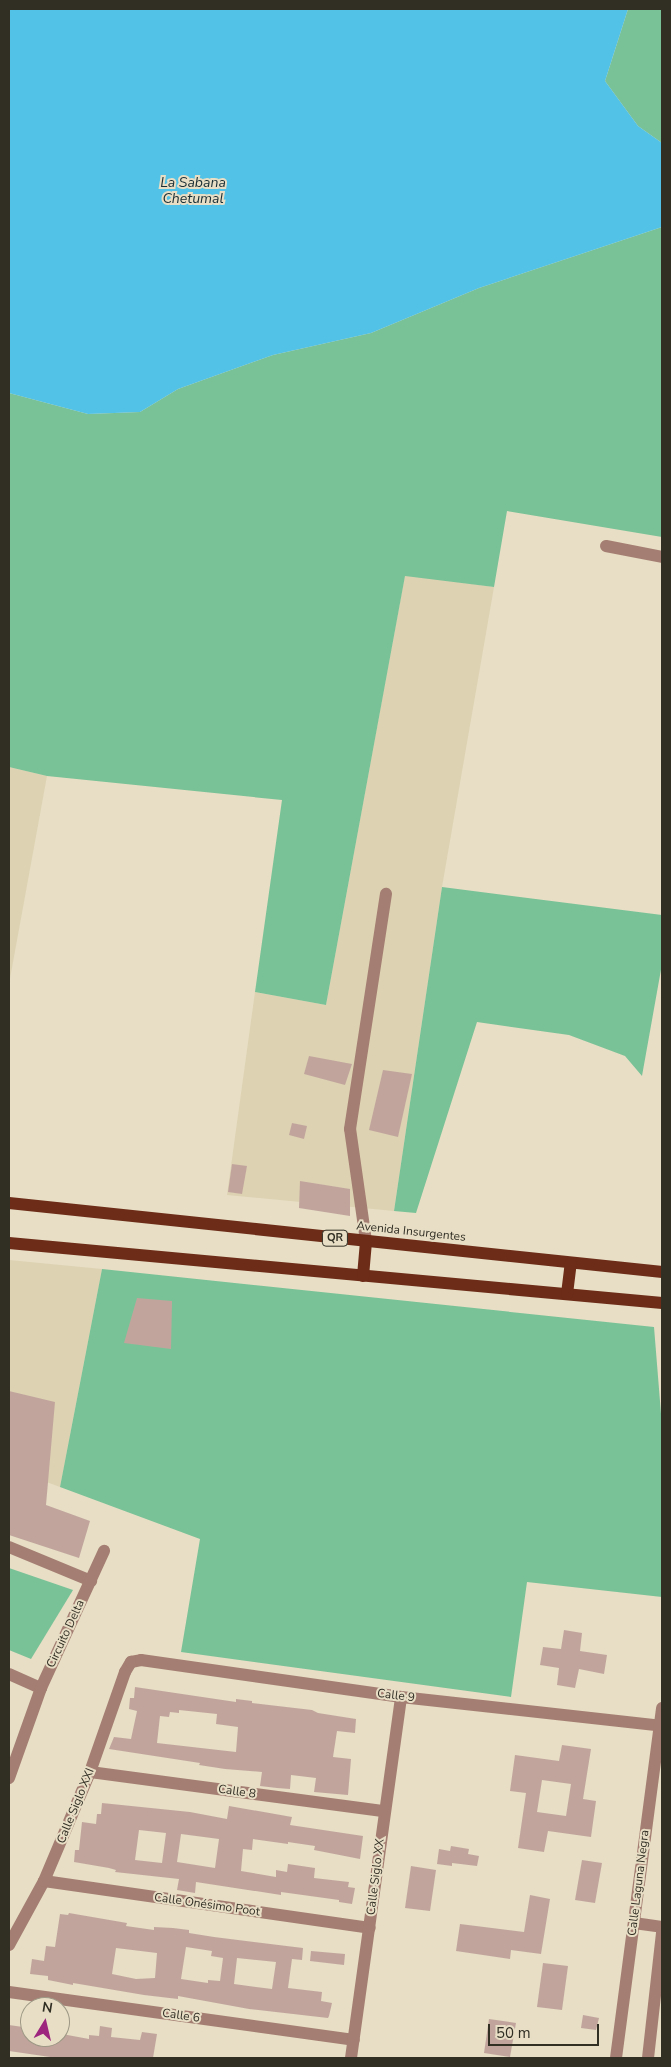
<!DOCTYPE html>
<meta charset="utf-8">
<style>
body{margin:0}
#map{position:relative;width:671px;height:2067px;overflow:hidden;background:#e7dec5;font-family:"Nunito Sans",sans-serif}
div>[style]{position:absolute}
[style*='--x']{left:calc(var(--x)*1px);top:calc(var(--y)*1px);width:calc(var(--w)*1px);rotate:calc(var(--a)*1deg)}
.built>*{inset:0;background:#ddd2b2}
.green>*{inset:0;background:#79c297}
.water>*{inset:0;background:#52c3e7}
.building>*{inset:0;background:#c1a59d}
.minor>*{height:12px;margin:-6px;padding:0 6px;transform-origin:6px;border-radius:6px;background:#a47e72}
.major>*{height:12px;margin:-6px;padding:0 6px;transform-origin:6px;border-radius:6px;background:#6c2c18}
span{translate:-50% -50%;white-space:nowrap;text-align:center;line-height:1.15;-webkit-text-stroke:4px #e7dec5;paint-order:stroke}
.shield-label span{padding:1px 4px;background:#e7dec5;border:1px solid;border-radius:4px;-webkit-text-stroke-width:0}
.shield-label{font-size:11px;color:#312e24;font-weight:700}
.street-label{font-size:12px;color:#312e24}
.water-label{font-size:14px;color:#192d34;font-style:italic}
.frame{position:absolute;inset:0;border:10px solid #312e24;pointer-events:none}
.north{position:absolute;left:20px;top:1997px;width:50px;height:50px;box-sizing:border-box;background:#e7dec5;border:1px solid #9e9885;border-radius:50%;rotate:9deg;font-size:14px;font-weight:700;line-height:20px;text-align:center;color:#312e24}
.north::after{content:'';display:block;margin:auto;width:18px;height:22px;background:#9e257e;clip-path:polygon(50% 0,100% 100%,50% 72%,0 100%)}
.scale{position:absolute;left:488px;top:2024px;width:111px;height:22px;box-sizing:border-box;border:2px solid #312e24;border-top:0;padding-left:6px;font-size:15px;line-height:18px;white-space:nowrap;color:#312e24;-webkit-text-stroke:4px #e7dec5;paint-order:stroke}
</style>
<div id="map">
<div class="built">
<i style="clip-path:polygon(405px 575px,494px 587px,442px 887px,394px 1211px,227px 1195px,255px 992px,326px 1005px)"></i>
<i style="clip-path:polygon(9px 767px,47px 776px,9px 984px)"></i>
<i style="clip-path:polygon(9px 1260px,102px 1269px,60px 1487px,9px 1468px)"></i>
</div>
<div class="green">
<i style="clip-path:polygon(628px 9px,662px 9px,662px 143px,638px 126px,605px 81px)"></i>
<i style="clip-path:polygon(662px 227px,662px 537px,507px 511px,494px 587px,405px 576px,326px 1005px,255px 992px,282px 800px,47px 776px,9px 767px,9px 393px,88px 414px,140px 412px,178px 389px,273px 355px,371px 333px,479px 288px)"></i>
<i style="clip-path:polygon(442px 887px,662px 915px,662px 964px,642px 1076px,625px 1056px,569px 1035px,477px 1022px,416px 1213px,394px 1211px)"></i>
<i style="clip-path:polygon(102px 1269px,654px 1327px,662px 1426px,662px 1597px,527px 1582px,511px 1697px,181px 1652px,200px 1539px,60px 1487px)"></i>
<i style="clip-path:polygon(9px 1568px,73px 1590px,31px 1659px,9px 1650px)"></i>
</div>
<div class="water">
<i style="clip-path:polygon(9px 9px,628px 9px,605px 81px,638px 126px,662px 143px,662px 227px,479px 288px,371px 333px,273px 355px,178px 389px,140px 412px,88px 414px,9px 393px)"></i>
</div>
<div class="building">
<i style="clip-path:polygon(309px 1056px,352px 1064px,345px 1085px,304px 1074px)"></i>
<i style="clip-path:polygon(383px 1070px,412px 1074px,398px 1137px,369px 1130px)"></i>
<i style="clip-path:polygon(292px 1123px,307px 1126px,304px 1139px,289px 1135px)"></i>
<i style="clip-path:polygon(232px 1164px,247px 1166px,242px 1194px,228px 1192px)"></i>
<i style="clip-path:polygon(300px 1181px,350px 1189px,350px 1216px,299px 1208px)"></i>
<i style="clip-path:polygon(137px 1298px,172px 1301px,171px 1349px,124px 1343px)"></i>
<i style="clip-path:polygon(9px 1391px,55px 1402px,46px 1505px,90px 1521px,79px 1558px,9px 1535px)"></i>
<i style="clip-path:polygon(564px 1630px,582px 1633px,580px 1651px,607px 1655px,604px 1674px,579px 1669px,575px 1688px,557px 1685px,559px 1668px,540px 1665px,543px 1647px,561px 1649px)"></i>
<i style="clip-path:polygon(evenodd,135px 1687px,236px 1702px,236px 1699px,252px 1701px,252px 1703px,312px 1710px,318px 1713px,356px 1719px,355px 1733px,337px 1731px,333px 1757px,351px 1759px,348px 1795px,314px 1792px,316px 1778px,291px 1775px,290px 1789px,277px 1788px,260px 1786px,262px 1772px,225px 1769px,199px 1765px,200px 1763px,109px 1749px,114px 1737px,131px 1739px,137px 1711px,129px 1709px,130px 1698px,134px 1698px,135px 1687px,179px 1710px,217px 1714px,216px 1724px,238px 1727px,236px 1752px,157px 1743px,160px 1716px,169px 1717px,170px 1712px,179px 1713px,179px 1710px)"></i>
<i style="clip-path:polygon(evenodd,562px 1745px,591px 1749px,583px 1799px,596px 1801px,591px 1837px,548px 1831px,544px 1852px,518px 1848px,526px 1793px,510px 1791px,515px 1755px,559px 1761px,562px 1745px,542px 1780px,571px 1784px,566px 1816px,537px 1812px,542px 1780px)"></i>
<i style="clip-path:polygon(evenodd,102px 1803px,190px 1812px,227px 1819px,229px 1806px,292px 1817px,290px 1825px,363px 1836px,360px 1859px,314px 1850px,315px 1846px,288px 1842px,288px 1844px,253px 1839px,252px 1850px,243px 1849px,241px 1871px,276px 1877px,276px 1870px,287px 1872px,288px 1864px,315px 1868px,314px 1878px,349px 1882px,348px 1887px,355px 1888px,352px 1904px,339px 1902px,339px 1900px,281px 1892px,281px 1895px,196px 1882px,195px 1893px,177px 1890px,179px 1879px,115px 1872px,116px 1870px,109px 1868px,74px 1862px,75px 1850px,79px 1850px,82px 1822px,96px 1824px,97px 1814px,101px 1814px,102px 1803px,139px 1830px,166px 1833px,162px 1863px,135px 1860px,139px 1830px,102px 1803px,181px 1834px,219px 1839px,215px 1868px,177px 1862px,181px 1834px)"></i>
<i style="clip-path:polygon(451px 1846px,469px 1849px,468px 1854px,479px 1856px,477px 1866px,452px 1863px,452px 1866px,437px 1864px,439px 1849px,450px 1851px)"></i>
<i style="clip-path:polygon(582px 1860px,602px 1863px,595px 1903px,575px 1900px)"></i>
<i style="clip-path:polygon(411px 1866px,436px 1870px,430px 1911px,405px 1908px)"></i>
<i style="clip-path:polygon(530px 1895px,550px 1899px,541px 1954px,511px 1950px,510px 1959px,456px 1951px,460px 1924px,524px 1932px)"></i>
<i style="clip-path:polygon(evenodd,69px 1913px,127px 1923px,126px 1926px,154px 1930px,154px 1927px,173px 1928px,189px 1930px,189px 1933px,214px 1937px,303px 1948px,302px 1960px,292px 1959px,288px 1988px,322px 1992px,321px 2001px,332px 2003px,329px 2016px,328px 2018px,249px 2009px,178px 1996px,178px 1999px,144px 1995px,85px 1985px,73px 1983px,73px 1985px,48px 1980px,48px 1976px,30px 1974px,32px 1959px,44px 1961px,46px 1946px,55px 1947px,60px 1914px,68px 1915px,69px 1913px,186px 1947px,212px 1951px,211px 1956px,223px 1958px,220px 1981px,208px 1980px,208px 1983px,181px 1979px,186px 1947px,69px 1913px,116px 1948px,157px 1953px,155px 1978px,136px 1979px,112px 1974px,116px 1948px,69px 1913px,237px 1958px,276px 1962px,272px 1989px,234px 1984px,237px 1958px)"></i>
<i style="clip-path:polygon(311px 1951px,345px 1954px,344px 1965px,310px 1961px)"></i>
<i style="clip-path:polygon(543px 1963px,568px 1966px,562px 2010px,537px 2007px)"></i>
<i style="clip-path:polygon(583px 2015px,599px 2018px,596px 2030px,581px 2028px)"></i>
<i style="clip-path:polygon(489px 2019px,516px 2023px,510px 2057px,484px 2053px)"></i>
<i style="clip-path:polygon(9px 2025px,30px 2028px,30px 2037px,62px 2037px,62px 2034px,89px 2039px,89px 2035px,99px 2036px,100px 2026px,112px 2028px,111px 2037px,140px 2040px,142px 2032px,157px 2034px,153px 2058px,57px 2058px,9px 2051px)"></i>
</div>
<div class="minor">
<i style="--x:606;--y:546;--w:57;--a:11.1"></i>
<i style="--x:366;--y:1241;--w:113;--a:-98.1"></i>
<i style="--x:350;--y:1129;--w:238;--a:-81.3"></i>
<i style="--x:9;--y:1547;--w:89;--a:22.5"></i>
<i style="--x:9;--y:1674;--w:35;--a:24"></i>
<i style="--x:90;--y:1772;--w:297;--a:7.6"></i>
<i style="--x:9;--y:1778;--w:96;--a:-70.4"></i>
<i style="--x:41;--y:1688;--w:151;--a:-65.3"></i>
<i style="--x:44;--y:1881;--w:329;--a:8.2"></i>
<i style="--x:634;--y:1923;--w:28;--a:8"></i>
<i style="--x:9;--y:1945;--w:73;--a:-61.3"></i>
<i style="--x:44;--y:1881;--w:118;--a:-67.1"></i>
<i style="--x:90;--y:1772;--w:106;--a:-70.7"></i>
<i style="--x:125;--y:1672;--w:12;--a:-59"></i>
<i style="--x:131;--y:1662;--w:10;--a:-11"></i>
<i style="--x:141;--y:1660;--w:263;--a:8.1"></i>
<i style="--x:401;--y:1697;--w:263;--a:6.3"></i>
<i style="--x:9;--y:1992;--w:348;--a:7.9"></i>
<i style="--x:351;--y:2058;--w:364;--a:-82.1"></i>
<i style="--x:616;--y:2058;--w:353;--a:-82.5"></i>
<i style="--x:648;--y:2058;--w:126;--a:-83.6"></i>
</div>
<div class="major">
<i style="--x:9;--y:1203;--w:657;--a:6.03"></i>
<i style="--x:9;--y:1243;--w:656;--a:5.25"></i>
<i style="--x:363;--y:1276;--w:35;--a:-85"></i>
<i style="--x:567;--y:1294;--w:31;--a:-83"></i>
</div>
<div class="shield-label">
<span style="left:335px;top:1238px">QR</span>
</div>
<div class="street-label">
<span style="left:411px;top:1232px;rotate:6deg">Avenida Insurgentes</span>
<span style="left:66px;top:1634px;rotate:-65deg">Circuito Delta</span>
<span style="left:396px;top:1696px;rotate:7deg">Calle 9</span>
<span style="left:237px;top:1792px;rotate:8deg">Calle 8</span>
<span style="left:76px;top:1806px;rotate:-68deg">Calle Siglo XXI</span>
<span style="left:376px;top:1877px;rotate:-83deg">Calle Siglo XX</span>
<span style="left:639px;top:1883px;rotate:-83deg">Calle Laguna Negra</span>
<span style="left:207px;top:1905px;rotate:8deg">Calle Onésimo Poot</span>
<span style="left:181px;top:2016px;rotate:8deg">Calle 6</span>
</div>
<div class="water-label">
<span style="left:193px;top:191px">La Sabana<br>Chetumal</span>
</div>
<div class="frame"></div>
<div class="north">N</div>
<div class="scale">50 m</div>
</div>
